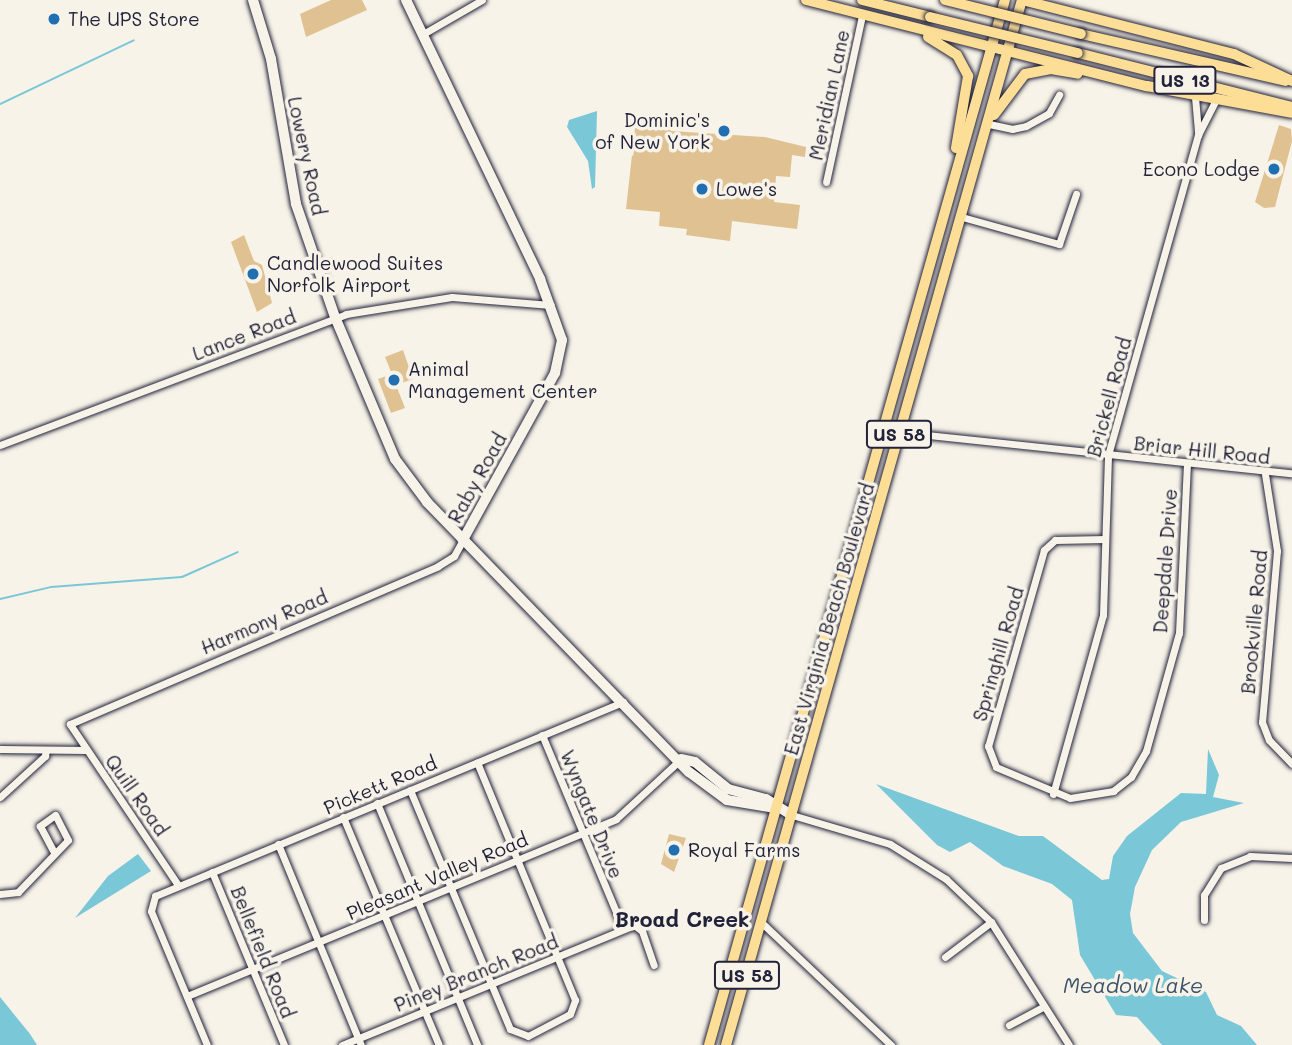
<!DOCTYPE html>
<style>
body{margin:0}
#map{position:relative;width:1292px;height:1045px;overflow:hidden;background:#f7f3e8;font-family:Mali,sans-serif}
div>[style]{position:absolute}
[style*='--x']{left:calc(var(--x)*1px);top:calc(var(--y)*1px);width:calc(var(--w)*1px);rotate:calc(var(--a)*1deg)}
.water>*{inset:0;background:#7ac7d8}
.stream>*{height:2px;margin:-1px;padding:0 1px;transform-origin:1px;border-radius:1px;background:#7ac7d8}
.building>*{inset:0;background:#dfc192}
.roads{filter:drop-shadow(0 0 2px #22223b) drop-shadow(0 0 2px #22223b)}
.street>*{height:7px;margin:-3.5px;padding:0 3.5px;transform-origin:3.5px;border-radius:3.5px;background:#f7f3e8}
.secondary>*{height:10px;margin:-5px;padding:0 5px;transform-origin:5px;border-radius:5px;background:#f7f3e8}
.primary>*{height:10px;margin:-5px;padding:0 5px;transform-origin:5px;border-radius:5px;background:#fdde96}
.bridges{filter:drop-shadow(0 0 2px #22223b) drop-shadow(0 0 2px #22223b)}
.primary-bridge>*{height:10px;margin:-5px;padding:0 5px;transform-origin:5px;border-radius:5px;background:#fdde96}
.dots>*{width:19px;height:19px;translate:-50% -50%;box-sizing:border-box;border:4px solid #f7f3e8;border-radius:50%}
span{translate:-50% -50%;white-space:nowrap;text-align:center;line-height:1.15;-webkit-text-stroke:7px #f7f3e8;paint-order:stroke}
.shield-label span{padding:2px 5px;background:#f7f3e8;border:2px solid;border-radius:5px;-webkit-text-stroke-width:0}
.shield-label{font-size:18px;color:#22223b;font-weight:700}
.poi-label{font-size:19px;color:#22223b}
.left{translate:0 -50%;text-align:left}
.right{translate:-100% -50%;text-align:right}
.street-label{font-size:19px;color:#22223b}
.neighbourhood-label{font-size:21px;color:#22223b;font-weight:700}
.water-label{font-size:21px;color:#3c546a;font-style:italic}
</style>
<div id="map">
<div class="water">
<i style="clip-path:polygon(597px 111px,595px 187px,592px 189px,588px 161px,567px 127px,569px 120px)"></i>
<i style="clip-path:polygon(1208px 749px,1219px 775px,1213px 797px,1244px 803px,1181px 822px,1152px 850px,1135px 887px,1130px 914px,1133px 933px,1162px 971px,1206px 992px,1217px 1015px,1241px 1026px,1257px 1045px,1162px 1045px,1137px 1017px,1116px 1015px,1080px 955px,1072px 900px,1052px 884px,1003px 866px,970px 842px,950px 852px,937px 845px,876px 784px,1019px 836px,1043px 836px,1102px 880px,1109px 879px,1113px 856px,1127px 836px,1181px 793px,1206px 794px)"></i>
<i style="clip-path:polygon(138px 854px,151px 871px,75px 918px,108px 876px)"></i>
<i style="clip-path:polygon(0 997px,30px 1034px,37px 1045px,0 1045px)"></i>
</div>
<div class="stream">
<i style="--x:0;--y:104;--w:148;--a:-25.5"></i>
<i style="--x:0;--y:599;--w:52;--a:-13.2"></i>
<i style="--x:51;--y:587;--w:131;--a:-4.4"></i>
<i style="--x:182;--y:577;--w:61;--a:-24.1"></i>
</div>
<div class="building">
<i style="clip-path:polygon(331px 0,362px 0,367px 10px,306px 37px,300px 14px)"></i>
<i style="clip-path:polygon(646px 120px,671px 123px,671px 131px,765px 137px,806px 147px,805px 157px,792px 155px,790px 177px,776px 176px,774px 202px,800px 205px,797px 229px,732px 221px,730px 241px,686px 235px,687px 229px,659px 226px,660px 212px,626px 209px,635px 128px,645px 128px)"></i>
<i style="clip-path:polygon(1279px 125px,1291px 129px,1292px 141px,1275px 207px,1264px 208px,1255px 202px)"></i>
<i style="clip-path:polygon(244px 235px,254px 261px,262px 265px,272px 303px,257px 312px,231px 242px)"></i>
<i style="clip-path:polygon(403px 350px,413px 379px,396px 385px,405px 408px,391px 413px,378px 379px,392px 374px,385px 357px)"></i>
<i style="clip-path:polygon(669px 834px,686px 838px,674px 872px,661px 864px)"></i>
</div>
<div class="roads">
<div class="street">
<i style="--x:423;--y:34;--w:68;--a:-30"></i>
<i style="--x:1195;--y:97;--w:38;--a:85"></i>
<i style="--x:1198;--y:135;--w:38;--a:-63"></i>
<i style="--x:989;--y:124;--w:24;--a:12"></i>
<i style="--x:1012;--y:129;--w:14;--a:-12"></i>
<i style="--x:1026;--y:126;--w:26;--a:-29"></i>
<i style="--x:1049;--y:113;--w:21;--a:-61"></i>
<i style="--x:826;--y:182;--w:171;--a:-77.8"></i>
<i style="--x:962;--y:217;--w:101;--a:15.6"></i>
<i style="--x:1059;--y:244;--w:53;--a:-71.2"></i>
<i style="--x:899;--y:432;--w:395;--a:6"></i>
<i style="--x:0;--y:445;--w:370;--a:-20.7"></i>
<i style="--x:346;--y:314;--w:107;--a:-9.1"></i>
<i style="--x:452;--y:297;--w:99;--a:4.6"></i>
<i style="--x:1265;--y:474;--w:78;--a:81.1"></i>
<i style="--x:1277;--y:551;--w:172;--a:95"></i>
<i style="--x:1262;--y:722;--w:19;--a:69"></i>
<i style="--x:1269;--y:740;--w:33;--a:46"></i>
<i style="--x:1105;--y:539;--w:50;--a:178.9"></i>
<i style="--x:1055;--y:540;--w:15;--a:138"></i>
<i style="--x:1044;--y:550;--w:204;--a:105.9"></i>
<i style="--x:988;--y:746;--w:22;--a:69"></i>
<i style="--x:996;--y:767;--w:80;--a:22.7"></i>
<i style="--x:1070;--y:798;--w:44;--a:-9.2"></i>
<i style="--x:1113;--y:791;--w:23;--a:-38"></i>
<i style="--x:1131;--y:777;--w:30;--a:-60"></i>
<i style="--x:1146;--y:751;--w:123;--a:-74.4"></i>
<i style="--x:1179;--y:633;--w:168;--a:-87.3"></i>
<i style="--x:542;--y:735;--w:210;--a:67.3"></i>
<i style="--x:0;--y:749;--w:86;--a:0.7"></i>
<i style="--x:410;--y:790;--w:259;--a:67.3"></i>
<i style="--x:510;--y:1029;--w:19;--a:21"></i>
<i style="--x:528;--y:1036;--w:47;--a:-27.6"></i>
<i style="--x:570;--y:1014;--w:15;--a:-70"></i>
<i style="--x:575;--y:1000;--w:257;--a:-112.4"></i>
<i style="--x:1053;--y:794;--w:186;--a:-74.4"></i>
<i style="--x:1103;--y:615;--w:160;--a:-88.2"></i>
<i style="--x:1108;--y:455;--w:332;--a:-74.3"></i>
<i style="--x:0;--y:797;--w:61;--a:-42.3"></i>
<i style="--x:45;--y:756;--w:6;--a:-81"></i>
<i style="--x:377;--y:803;--w:262;--a:67.5"></i>
<i style="--x:792;--y:815;--w:102;--a:16.5"></i>
<i style="--x:890;--y:844;--w:66;--a:32"></i>
<i style="--x:946;--y:879;--w:62;--a:43.7"></i>
<i style="--x:991;--y:922;--w:146;--a:57.6"></i>
<i style="--x:343;--y:817;--w:247;--a:67.2"></i>
<i style="--x:278;--y:844;--w:217;--a:67.6"></i>
<i style="--x:212;--y:872;--w:187;--a:67.4"></i>
<i style="--x:178;--y:885;--w:194;--a:-123.9"></i>
<i style="--x:70;--y:724;--w:400;--a:-23.2"></i>
<i style="--x:438;--y:566;--w:19;--a:-32"></i>
<i style="--x:454;--y:556;--w:18;--a:-61"></i>
<i style="--x:0;--y:894;--w:18;--a:-6"></i>
<i style="--x:18;--y:892;--w:72;--a:-46.1"></i>
<i style="--x:68;--y:840;--w:28;--a:-117"></i>
<i style="--x:55;--y:815;--w:19;--a:144"></i>
<i style="--x:40;--y:826;--w:30;--a:62"></i>
<i style="--x:1204;--y:920;--w:25;--a:-90"></i>
<i style="--x:1204;--y:895;--w:32;--a:-58"></i>
<i style="--x:1221;--y:868;--w:31;--a:-22"></i>
<i style="--x:1250;--y:856;--w:42;--a:2.7"></i>
<i style="--x:762;--y:923;--w:178;--a:43.4"></i>
<i style="--x:945;--y:957;--w:58;--a:-37.3"></i>
<i style="--x:187;--y:996;--w:464;--a:-22.4"></i>
<i style="--x:616;--y:819;--w:88;--a:-42.7"></i>
<i style="--x:1009;--y:1025;--w:38;--a:-28"></i>
<i style="--x:207;--y:1045;--w:145;--a:-112.7"></i>
<i style="--x:151;--y:911;--w:16;--a:-75"></i>
<i style="--x:155;--y:896;--w:507;--a:-22.52"></i>
<i style="--x:342;--y:1045;--w:316;--a:-22.3"></i>
<i style="--x:634;--y:925;--w:10;--a:37"></i>
<i style="--x:642;--y:931;--w:36;--a:71"></i>
</div>
<div class="secondary">
<i style="--x:253;--y:0;--w:62;--a:73"></i>
<i style="--x:271;--y:59;--w:147;--a:80.2"></i>
<i style="--x:296;--y:204;--w:120;--a:71"></i>
<i style="--x:335;--y:317;--w:154;--a:67.1"></i>
<i style="--x:395;--y:459;--w:54;--a:53.3"></i>
<i style="--x:427;--y:502;--w:376;--a:45.9"></i>
<i style="--x:689;--y:772;--w:47;--a:36.4"></i>
<i style="--x:727;--y:800;--w:49;--a:9.5"></i>
<i style="--x:406;--y:0;--w:310;--a:64.3"></i>
<i style="--x:540;--y:279;--w:65;--a:70.2"></i>
<i style="--x:562;--y:340;--w:34;--a:102"></i>
<i style="--x:555;--y:373;--w:191;--a:118.9"></i>
<i style="--x:681;--y:759;--w:14;--a:12"></i>
<i style="--x:695;--y:762;--w:43;--a:39.3"></i>
<i style="--x:728;--y:789;--w:39;--a:15"></i>
<i style="--x:766;--y:799;--w:31;--a:32"></i>
</div>
<div class="primary">
<i style="--x:806;--y:0;--w:352;--a:14.2"></i>
<i style="--x:1147;--y:86;--w:147;--a:10.5"></i>
<i style="--x:862;--y:0;--w:70;--a:14"></i>
<i style="--x:1022;--y:0;--w:219;--a:14.3"></i>
<i style="--x:1234;--y:54;--w:64;--a:25"></i>
<i style="--x:1081;--y:34;--w:210;--a:12.9"></i>
<i style="--x:928;--y:37;--w:34;--a:32"></i>
<i style="--x:957;--y:55;--w:24;--a:62"></i>
<i style="--x:968;--y:76;--w:73;--a:99.5"></i>
<i style="--x:1078;--y:53;--w:221;--a:14.2"></i>
<i style="--x:994;--y:115;--w:51;--a:-52.9"></i>
<i style="--x:1025;--y:74;--w:26;--a:-11"></i>
<i style="--x:1051;--y:69;--w:27;--a:10"></i>
<i style="--x:709;--y:1045;--w:1086;--a:-74.19"></i>
<i style="--x:726;--y:1045;--w:1086;--a:-74.19"></i>
</div>
</div>
<div class="bridges">
<div class="primary-bridge">
<i style="--x:945;--y:0;--w:140;--a:14"></i>
<i style="--x:930;--y:17;--w:152;--a:13.7"></i>
</div>
</div>
<div class="dots">
<i style="left:54px;top:19px;background:#1f6fb2"></i>
<i style="left:724px;top:131px;background:#1f6fb2"></i>
<i style="left:1274px;top:169px;background:#1f6fb2"></i>
<i style="left:702px;top:189px;background:#1f6fb2"></i>
<i style="left:253px;top:274px;background:#1f6fb2"></i>
<i style="left:394px;top:380px;background:#1f6fb2"></i>
<i style="left:674px;top:850px;background:#1f6fb2"></i>
</div>
<div class="shield-label">
<span style="left:1185px;top:80px">US 13</span>
<span style="left:899px;top:434px">US 58</span>
<span style="left:747px;top:975px">US 58</span>
</div>
<div class="poi-label">
<span class="left" style="left:68px;top:19px">The UPS Store</span>
<span class="right" style="left:710px;top:131px">Dominic's<br>of New York</span>
<span class="right" style="left:1260px;top:169px">Econo Lodge</span>
<span class="left" style="left:716px;top:189px">Lowe's</span>
<span class="left" style="left:267px;top:274px">Candlewood Suites<br>Norfolk Airport</span>
<span class="left" style="left:408px;top:380px">Animal<br>Management Center</span>
<span class="left" style="left:688px;top:850px">Royal Farms</span>
</div>
<div class="street-label">
<span style="left:829px;top:95px;rotate:-78deg">Meridian Lane</span>
<span style="left:307px;top:156px;rotate:78deg">Lowery Road</span>
<span style="left:244px;top:335px;rotate:-21deg">Lance Road</span>
<span style="left:1109px;top:397px;rotate:-75deg">Brickell Road</span>
<span style="left:1202px;top:450px;rotate:6deg">Briar Hill Road</span>
<span style="left:477px;top:478px;rotate:-61deg">Raby Road</span>
<span style="left:1165px;top:561px;rotate:-86deg">Deepdale Drive</span>
<span style="left:829px;top:619px;rotate:-74deg">East Virginia Beach Boulevard</span>
<span style="left:264px;top:622px;rotate:-23deg">Harmony Road</span>
<span style="left:1254px;top:622px;rotate:-85deg">Brookville Road</span>
<span style="left:998px;top:654px;rotate:-74deg">Springhill Road</span>
<span style="left:380px;top:785px;rotate:-23deg">Pickett Road</span>
<span style="left:137px;top:795px;rotate:55deg">Quill Road</span>
<span style="left:592px;top:814px;rotate:68deg">Wyngate Drive</span>
<span style="left:437px;top:876px;rotate:-23deg">Pleasant Valley Road</span>
<span style="left:263px;top:952px;rotate:68deg">Bellefield Road</span>
<span style="left:476px;top:973px;rotate:-22deg">Piney Branch Road</span>
</div>
<div class="neighbourhood-label">
<span style="left:682px;top:919px">Broad Creek</span>
</div>
<div class="water-label">
<span style="left:1133px;top:985px">Meadow Lake</span>
</div>
</div>
